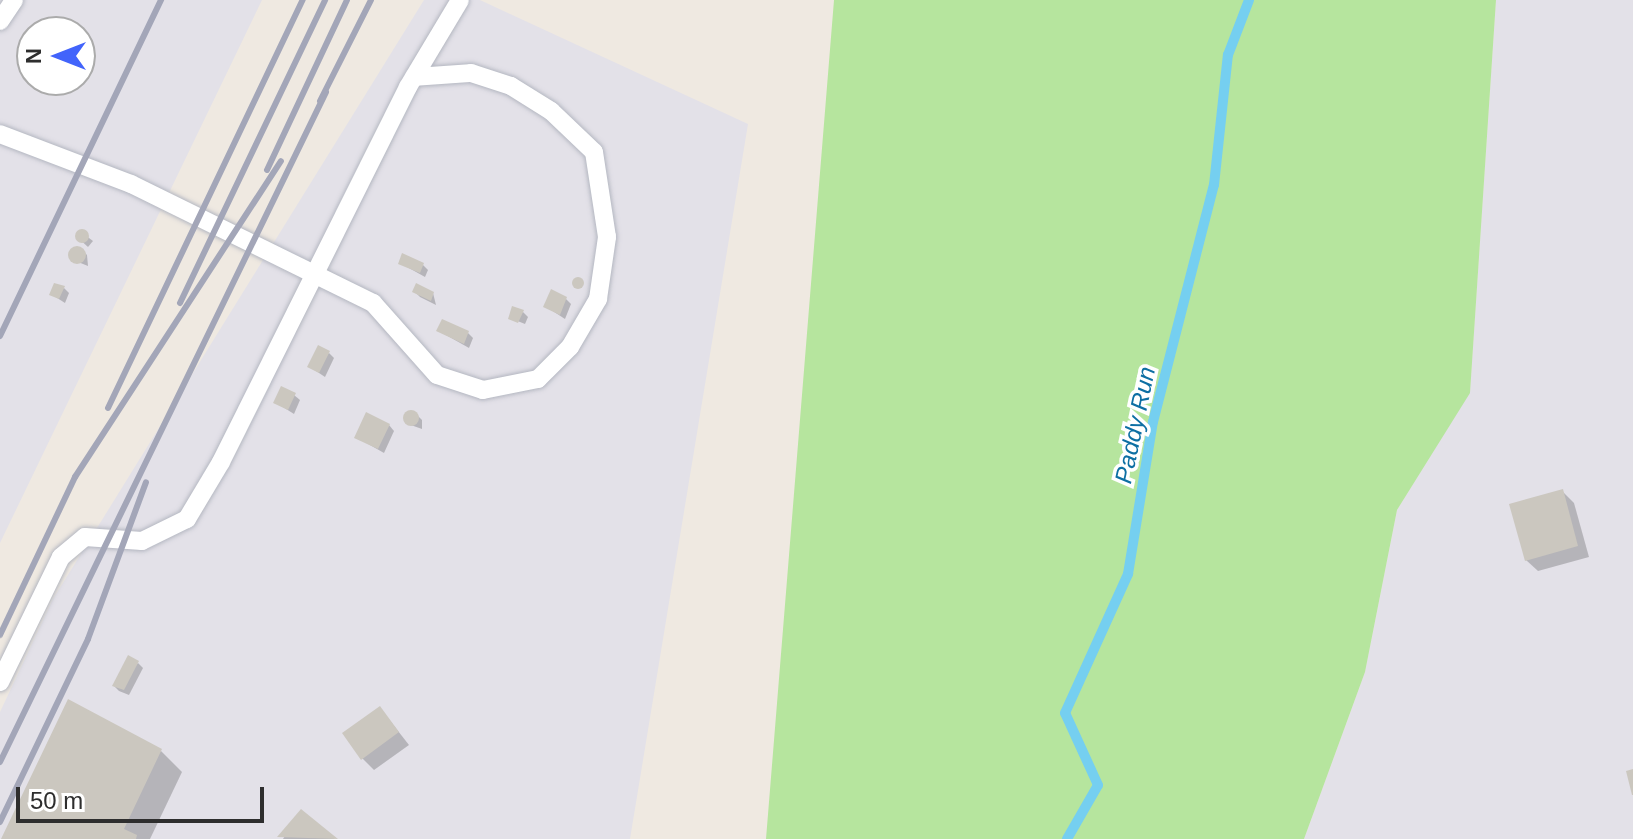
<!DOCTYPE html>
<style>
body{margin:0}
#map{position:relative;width:1633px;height:839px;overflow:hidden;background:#efe9e1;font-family:Arial,sans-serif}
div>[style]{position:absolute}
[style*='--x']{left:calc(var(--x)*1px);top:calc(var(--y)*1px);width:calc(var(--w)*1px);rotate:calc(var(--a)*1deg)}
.industrial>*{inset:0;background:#e3e1e8}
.green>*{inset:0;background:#b6e59e}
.shadow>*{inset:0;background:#0003}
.stream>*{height:10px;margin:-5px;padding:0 5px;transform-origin:5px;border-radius:5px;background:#75cff0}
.building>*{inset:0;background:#cbc7bf}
.round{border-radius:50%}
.roads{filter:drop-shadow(0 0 2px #b4b7c1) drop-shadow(0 0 2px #b4b7c1)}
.service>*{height:18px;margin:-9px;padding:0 9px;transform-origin:9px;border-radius:9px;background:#fff}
.rail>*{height:6px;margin:-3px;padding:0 3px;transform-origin:3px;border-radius:3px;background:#a3a6b8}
span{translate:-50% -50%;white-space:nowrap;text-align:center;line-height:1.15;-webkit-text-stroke:7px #fff;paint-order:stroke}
.water-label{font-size:24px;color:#0d6fa3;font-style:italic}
.north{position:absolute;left:16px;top:16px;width:80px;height:80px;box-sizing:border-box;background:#fff;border:2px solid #ababab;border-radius:50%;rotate:270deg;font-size:22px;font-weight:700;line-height:32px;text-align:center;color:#2e2e2e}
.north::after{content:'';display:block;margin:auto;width:28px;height:36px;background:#4264fb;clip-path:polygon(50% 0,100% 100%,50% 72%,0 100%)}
.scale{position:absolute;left:16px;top:787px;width:248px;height:36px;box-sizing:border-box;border:4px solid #2e2e2e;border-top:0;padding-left:10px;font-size:24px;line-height:28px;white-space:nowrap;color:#2e2e2e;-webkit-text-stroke:6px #fff;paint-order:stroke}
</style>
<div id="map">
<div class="industrial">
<i style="clip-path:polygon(evenodd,0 0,262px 0,0 543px,0 0,32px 32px,80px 32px,80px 80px,32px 80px,32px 32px)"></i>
<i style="clip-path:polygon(424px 0,480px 0,748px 124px,630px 839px,0 839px,0 712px,53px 599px)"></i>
<i style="clip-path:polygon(1496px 0,1633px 0,1633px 839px,1304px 839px,1365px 672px,1397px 510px,1470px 392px)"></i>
</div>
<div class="green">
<i style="clip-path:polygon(834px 0,1496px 0,1470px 393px,1397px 510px,1365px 672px,1304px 839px,766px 839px)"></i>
</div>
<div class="shadow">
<i style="clip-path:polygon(81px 232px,93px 241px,88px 247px,77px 237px)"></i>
<i style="clip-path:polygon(81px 249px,87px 255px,88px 266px,73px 260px,72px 250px)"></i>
<i style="clip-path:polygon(400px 263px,423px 265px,428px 270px,425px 277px)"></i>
<i style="clip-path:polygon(64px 288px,69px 293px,65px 303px,51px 294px)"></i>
<i style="clip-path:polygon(415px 292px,433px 293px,436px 305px,420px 297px)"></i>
<i style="clip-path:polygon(566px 299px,571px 304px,565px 319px,545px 306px)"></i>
<i style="clip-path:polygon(523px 312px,528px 317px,525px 324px,510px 318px)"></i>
<i style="clip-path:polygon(439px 331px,468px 333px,473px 338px,469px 348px)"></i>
<i style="clip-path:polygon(329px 353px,334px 358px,325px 377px,310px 367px)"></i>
<i style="clip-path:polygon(294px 395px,300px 400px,294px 414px,275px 402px)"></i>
<i style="clip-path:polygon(417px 415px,422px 420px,422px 429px,408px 424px,407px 416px)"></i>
<i style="clip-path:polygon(389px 425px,394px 431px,384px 453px,356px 437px)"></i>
<i style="clip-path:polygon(1562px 491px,1574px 503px,1589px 557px,1538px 571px,1526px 560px)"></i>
<i style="clip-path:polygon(138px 663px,143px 668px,129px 695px,119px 691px,114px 686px)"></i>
<i style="clip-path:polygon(380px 708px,409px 745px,374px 770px,362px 758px)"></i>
<i style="clip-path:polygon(161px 751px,182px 772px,150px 839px,3px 839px)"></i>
<i style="clip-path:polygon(301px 811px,335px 839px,283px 839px)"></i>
</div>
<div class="stream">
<i style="--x:1067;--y:839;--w:62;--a:-60.1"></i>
<i style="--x:1098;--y:785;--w:79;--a:-114.6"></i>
<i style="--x:1065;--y:713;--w:153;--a:-65.6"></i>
<i style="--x:1128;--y:574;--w:154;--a:-80.7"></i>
<i style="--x:1153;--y:422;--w:245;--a:-75.6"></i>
<i style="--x:1214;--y:185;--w:131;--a:-83.9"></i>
<i style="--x:1228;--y:55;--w:59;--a:-69.1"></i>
</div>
<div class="building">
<i class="round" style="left:75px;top:229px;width:14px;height:14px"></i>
<i class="round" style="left:68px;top:246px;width:18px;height:18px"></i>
<i style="clip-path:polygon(402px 253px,424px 263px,420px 273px,398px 264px)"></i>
<i class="round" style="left:572px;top:277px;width:12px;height:12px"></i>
<i style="clip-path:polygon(54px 283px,65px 286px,59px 299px,49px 295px)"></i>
<i style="clip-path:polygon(416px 283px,434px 292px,431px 301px,412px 292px)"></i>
<i style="clip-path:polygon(551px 289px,567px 297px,560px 315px,543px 307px)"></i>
<i style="clip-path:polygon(512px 306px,524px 310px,518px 323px,508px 319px)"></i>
<i style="clip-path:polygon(442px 319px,469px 331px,464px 344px,436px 331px)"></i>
<i style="clip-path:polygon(318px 345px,330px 351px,319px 373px,307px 367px)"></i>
<i style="clip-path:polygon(281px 386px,296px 393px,288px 410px,273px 403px)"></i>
<i class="round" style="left:403px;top:410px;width:16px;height:16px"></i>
<i style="clip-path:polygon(366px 412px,390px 424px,378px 449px,354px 438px)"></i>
<i style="clip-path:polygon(1563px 489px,1578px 546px,1525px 561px,1509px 504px)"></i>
<i style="clip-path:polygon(128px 655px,139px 661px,124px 690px,112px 686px)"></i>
<i style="clip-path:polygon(68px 699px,162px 749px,124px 829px,137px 835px,136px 839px,1px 839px)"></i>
<i style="clip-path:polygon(380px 706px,399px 732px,361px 760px,342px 733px)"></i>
<i style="clip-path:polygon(1633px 769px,1633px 795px,1632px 795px,1626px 771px)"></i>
<i style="clip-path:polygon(301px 809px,338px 839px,277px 837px)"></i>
</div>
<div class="roads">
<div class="service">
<i style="--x:0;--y:21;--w:25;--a:-56"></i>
<i style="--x:0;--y:134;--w:140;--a:20.9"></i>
<i style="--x:131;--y:184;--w:270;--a:26.2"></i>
<i style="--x:373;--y:303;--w:96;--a:48.4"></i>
<i style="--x:437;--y:375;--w:48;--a:18.1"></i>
<i style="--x:483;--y:390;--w:56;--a:-11.3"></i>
<i style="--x:538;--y:379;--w:45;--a:-45"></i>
<i style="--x:570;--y:347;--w:56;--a:-59.7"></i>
<i style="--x:598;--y:299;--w:63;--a:-81.7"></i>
<i style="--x:607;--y:237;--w:86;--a:-98.7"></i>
<i style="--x:594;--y:152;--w:59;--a:-136.4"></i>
<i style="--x:551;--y:111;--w:47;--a:-148"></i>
<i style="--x:511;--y:86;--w:42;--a:-162"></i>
<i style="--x:471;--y:73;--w:57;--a:176"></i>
<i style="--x:0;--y:682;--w:139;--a:-64"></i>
<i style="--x:61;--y:557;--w:31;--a:-40"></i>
<i style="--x:85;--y:537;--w:57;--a:4"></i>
<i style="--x:142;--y:541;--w:50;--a:-26.1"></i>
<i style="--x:187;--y:519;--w:66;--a:-59.2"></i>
<i style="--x:221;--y:462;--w:419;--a:-63.5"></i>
<i style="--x:408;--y:87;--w:101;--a:-59.1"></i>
</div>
</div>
<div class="rail">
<i style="--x:320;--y:101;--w:113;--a:-63.2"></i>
<i style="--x:267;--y:170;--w:188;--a:-64.8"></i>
<i style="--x:180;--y:303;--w:336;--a:-64.4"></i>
<i style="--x:0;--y:336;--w:373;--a:-64.4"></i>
<i style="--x:108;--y:408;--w:452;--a:-64.5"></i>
<i style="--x:0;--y:635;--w:175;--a:-64.6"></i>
<i style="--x:75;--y:477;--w:377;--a:-56.9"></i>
<i style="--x:0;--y:762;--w:745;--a:-64.05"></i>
<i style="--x:0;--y:822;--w:203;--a:-64.3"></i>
<i style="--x:88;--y:639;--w:167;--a:-69.7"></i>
</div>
<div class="water-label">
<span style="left:1135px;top:425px;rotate:-78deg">Paddy Run</span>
</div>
<div class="north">N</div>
<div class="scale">50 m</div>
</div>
